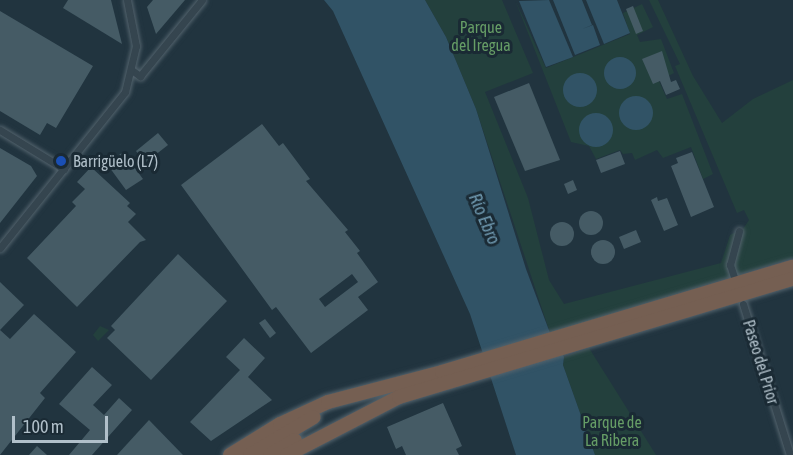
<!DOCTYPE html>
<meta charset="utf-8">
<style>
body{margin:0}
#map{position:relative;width:793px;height:455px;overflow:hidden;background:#21343f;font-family:"Asap Condensed",sans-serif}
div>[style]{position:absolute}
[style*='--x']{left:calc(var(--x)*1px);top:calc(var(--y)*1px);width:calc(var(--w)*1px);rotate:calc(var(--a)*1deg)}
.green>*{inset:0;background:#23403d}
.water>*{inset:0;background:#315366}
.round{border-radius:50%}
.building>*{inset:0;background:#455b65}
.roads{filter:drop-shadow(0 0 2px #53636d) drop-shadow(0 0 2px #53636d)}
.minor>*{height:7px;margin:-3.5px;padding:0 3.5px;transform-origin:3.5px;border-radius:3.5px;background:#35454f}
.motorway>*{height:14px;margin:-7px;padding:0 7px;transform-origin:7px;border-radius:7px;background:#755f52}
.dots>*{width:16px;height:16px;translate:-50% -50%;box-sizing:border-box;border:3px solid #1a2a34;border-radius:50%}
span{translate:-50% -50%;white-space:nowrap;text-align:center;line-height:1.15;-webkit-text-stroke:6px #1a2a34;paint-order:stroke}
.park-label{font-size:16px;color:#669d66}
.poi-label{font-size:16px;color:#b1c0ca}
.left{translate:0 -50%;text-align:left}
.street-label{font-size:16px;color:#b1c0ca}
.water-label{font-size:18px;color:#6f99b0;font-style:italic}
.scale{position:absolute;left:12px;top:416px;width:96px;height:27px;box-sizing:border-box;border:3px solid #b1c0ca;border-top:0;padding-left:8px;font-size:18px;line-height:21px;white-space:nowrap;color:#b1c0ca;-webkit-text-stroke:4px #1a2a34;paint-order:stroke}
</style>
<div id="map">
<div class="green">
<i style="clip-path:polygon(425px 0,502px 0,533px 73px,485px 92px,528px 198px,549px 280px,564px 304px,721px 263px,730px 235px,743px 229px,749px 220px,744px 210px,737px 213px,675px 66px,680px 64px,649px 0,658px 0,693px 76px,722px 123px,753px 99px,793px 80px,793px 258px,550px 333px,476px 109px,446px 37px)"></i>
<i style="clip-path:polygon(515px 0,546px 68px,630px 34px,623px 13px,642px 4px,653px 27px,637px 35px,640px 42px,661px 39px,674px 73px,659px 81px,667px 99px,682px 94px,713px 174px,703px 179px,691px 147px,663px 158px,657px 150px,635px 160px,632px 153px,623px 154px,620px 150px,596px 159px,589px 146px,571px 142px)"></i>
<i style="clip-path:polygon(100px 326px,109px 330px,98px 341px,93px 335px)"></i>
<i style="clip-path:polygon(589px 348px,656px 455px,595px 455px,563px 365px,564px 357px)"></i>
</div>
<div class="water">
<i style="clip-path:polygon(324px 0,425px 0,446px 37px,476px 109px,526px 269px,550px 333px,564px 357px,563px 365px,595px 455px,516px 455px,470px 314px,333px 11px)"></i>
<i style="clip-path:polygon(549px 0,573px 57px,546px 67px,519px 1px)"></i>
<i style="clip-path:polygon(553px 0,582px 0,592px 25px,582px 29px,593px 25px,600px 45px,575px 55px)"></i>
<i style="clip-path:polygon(586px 0,617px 0,630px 33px,604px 44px)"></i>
<i class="round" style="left:604px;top:57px;width:32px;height:32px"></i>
<i class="round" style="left:563px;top:73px;width:34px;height:34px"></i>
<i class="round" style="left:619px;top:96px;width:34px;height:34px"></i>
<i class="round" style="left:579px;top:113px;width:34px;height:34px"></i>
</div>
<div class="building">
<i style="clip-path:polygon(68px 0,111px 0,122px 44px,63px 8px)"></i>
<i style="clip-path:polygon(153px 0,185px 0,156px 34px,147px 7px)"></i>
<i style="clip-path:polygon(633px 6px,643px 31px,636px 34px,626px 9px)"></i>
<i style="clip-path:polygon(0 11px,93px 66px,56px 128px,47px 123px,40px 135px,0 111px)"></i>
<i style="clip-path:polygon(662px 51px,671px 82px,676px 80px,680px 89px,666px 95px,660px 81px,653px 84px,642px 59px)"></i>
<i style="clip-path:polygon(529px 83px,560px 160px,525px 171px,494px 97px)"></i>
<i style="clip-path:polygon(evenodd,262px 124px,279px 146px,283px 143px,310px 179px,306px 181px,348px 230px,345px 232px,360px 251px,357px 253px,378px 282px,358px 297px,368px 310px,311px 353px,276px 307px,272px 310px,181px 185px,262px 124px,352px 274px,358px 282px,325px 307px,319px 299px,352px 274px)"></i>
<i style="clip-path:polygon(158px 133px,168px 145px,145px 163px,136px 151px)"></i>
<i style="clip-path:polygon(0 148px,31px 166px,37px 176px,0 223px)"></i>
<i style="clip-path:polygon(620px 151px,625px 164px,601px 173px,596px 160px)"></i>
<i style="clip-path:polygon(123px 152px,143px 179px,126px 190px,107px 164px)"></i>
<i style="clip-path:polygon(692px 152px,714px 207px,691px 217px,671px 166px,678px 163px,676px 158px)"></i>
<i style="clip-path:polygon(91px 167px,130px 203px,127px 206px,136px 214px,128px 222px,146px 240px,140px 242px,77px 307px,27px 258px,76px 206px,72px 202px,85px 189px,77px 182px)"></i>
<i style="clip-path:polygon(573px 180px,577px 190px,568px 194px,564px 184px)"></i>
<i style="clip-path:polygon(657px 197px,658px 201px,667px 198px,678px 225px,664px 231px,651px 200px)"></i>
<i class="round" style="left:579px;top:211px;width:24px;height:24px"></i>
<i class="round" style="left:550px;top:222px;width:24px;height:24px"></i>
<i style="clip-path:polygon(636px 230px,641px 242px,624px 249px,619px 237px)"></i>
<i class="round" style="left:591px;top:240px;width:24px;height:24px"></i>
<i style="clip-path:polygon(178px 254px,227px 301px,151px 380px,107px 338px,115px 330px,111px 326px)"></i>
<i style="clip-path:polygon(0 282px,24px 305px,0 330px)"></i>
<i style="clip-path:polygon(34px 314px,76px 352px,40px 393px,45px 398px,0 455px,0 330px,10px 339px)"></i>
<i style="clip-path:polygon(265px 319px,276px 333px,270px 338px,259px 323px)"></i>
<i style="clip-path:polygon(244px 338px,265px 358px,248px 377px,272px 400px,211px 441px,190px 422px,240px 370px,226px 357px)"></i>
<i style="clip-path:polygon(92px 367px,112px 385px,93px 405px,104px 415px,119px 398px,132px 410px,92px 455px,69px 455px,90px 430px,59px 404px)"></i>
<i style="clip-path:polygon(443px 403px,462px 446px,456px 449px,459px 455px,406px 455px,402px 446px,396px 449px,387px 427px)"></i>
<i style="clip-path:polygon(149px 420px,183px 455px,117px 455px)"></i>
<i style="clip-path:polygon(37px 446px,47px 455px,29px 455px)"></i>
</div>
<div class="roads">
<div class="minor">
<i style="--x:133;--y:71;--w:9;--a:36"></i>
<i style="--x:140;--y:76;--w:98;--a:-50.8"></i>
<i style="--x:0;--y:130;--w:75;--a:31.4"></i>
<i style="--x:0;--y:248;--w:200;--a:-51.3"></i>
<i style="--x:125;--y:92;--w:47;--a:-76.6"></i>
<i style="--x:136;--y:46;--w:47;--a:-101.1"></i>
<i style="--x:734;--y:277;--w:13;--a:-108"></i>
<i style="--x:730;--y:265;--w:35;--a:-75"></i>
<i style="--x:743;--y:304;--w:158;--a:72.7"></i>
</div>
<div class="motorway">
<i style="--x:230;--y:455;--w:59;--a:-31.8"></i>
<i style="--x:280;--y:424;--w:53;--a:-24.6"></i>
<i style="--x:328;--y:402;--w:118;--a:-14.7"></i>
<i style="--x:442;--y:372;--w:366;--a:-16.7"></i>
<i style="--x:250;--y:455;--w:74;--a:-30.7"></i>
<i style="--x:270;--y:455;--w:29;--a:-31"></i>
<i style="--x:287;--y:455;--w:126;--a:-27.4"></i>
<i style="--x:399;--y:397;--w:411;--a:-16.7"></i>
</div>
</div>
<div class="dots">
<i style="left:61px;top:161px;background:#1a4fb4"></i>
</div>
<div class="park-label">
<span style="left:481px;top:36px">Parque<br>del Iregua</span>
<span style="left:612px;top:431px">Parque de<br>La Ribera</span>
</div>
<div class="poi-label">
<span class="left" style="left:73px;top:161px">Barrigüelo (L7)</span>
</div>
<div class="street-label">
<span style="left:761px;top:362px;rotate:73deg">Paseo del Prior</span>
</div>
<div class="water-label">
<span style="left:484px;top:219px;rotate:67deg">Río Ebro</span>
</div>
<div class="scale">100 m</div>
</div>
